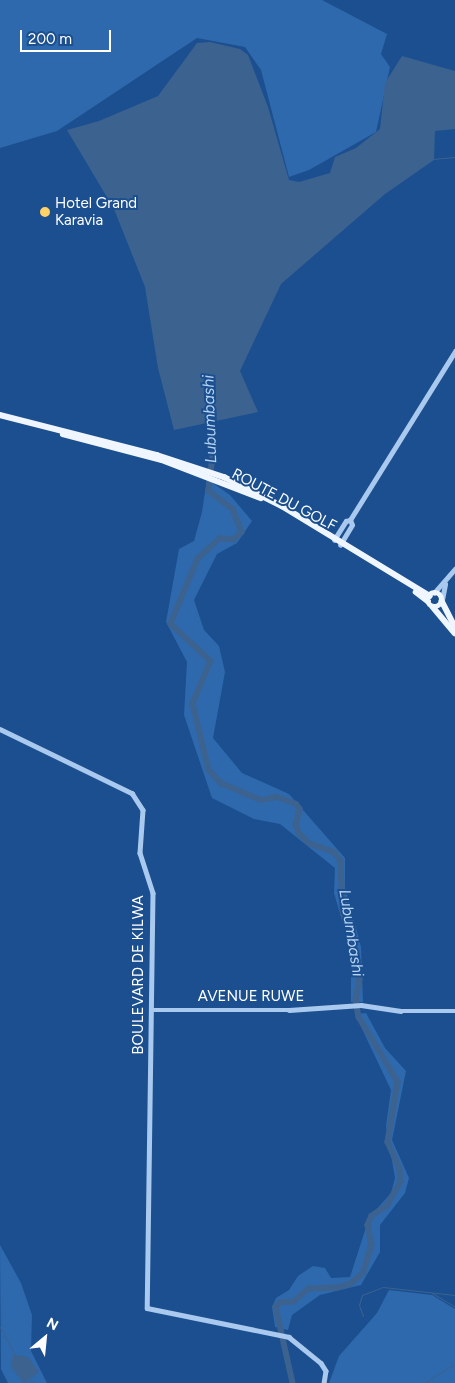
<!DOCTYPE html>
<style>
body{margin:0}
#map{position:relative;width:455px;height:1383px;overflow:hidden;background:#1b4f8f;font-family:Figtree,sans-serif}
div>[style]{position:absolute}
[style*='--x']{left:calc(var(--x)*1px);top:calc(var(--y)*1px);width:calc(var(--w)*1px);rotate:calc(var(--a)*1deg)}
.green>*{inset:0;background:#2e69ad}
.water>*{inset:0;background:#3c6290}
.stream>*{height:1px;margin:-0.5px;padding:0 0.5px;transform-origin:0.5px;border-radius:0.5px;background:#3c6290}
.river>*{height:5.5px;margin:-2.75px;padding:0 2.75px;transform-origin:2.75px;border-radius:2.75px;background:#3c6290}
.minor>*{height:4.5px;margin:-2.25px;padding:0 2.25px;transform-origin:2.25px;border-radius:2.25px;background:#a9c9ee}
.major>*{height:5.5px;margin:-2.75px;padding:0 2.75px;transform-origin:2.75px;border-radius:2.75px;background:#f0f6ff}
.major>.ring{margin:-2.75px;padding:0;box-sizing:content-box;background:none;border:5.5px solid #f0f6ff;border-radius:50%}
.dots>*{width:14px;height:14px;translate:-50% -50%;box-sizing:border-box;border:2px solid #1b4f8f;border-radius:50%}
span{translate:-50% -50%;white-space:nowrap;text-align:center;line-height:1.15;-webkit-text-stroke:4px #1b4f8f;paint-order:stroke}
.poi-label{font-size:15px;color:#fff}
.left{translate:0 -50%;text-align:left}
.street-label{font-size:15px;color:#fff}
.water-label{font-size:16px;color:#b5d3f5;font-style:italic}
.north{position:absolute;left:20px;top:1313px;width:50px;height:50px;-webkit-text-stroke:4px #1b4f8f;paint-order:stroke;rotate:28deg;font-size:14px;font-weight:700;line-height:20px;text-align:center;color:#fff}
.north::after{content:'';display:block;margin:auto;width:18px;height:22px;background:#fff;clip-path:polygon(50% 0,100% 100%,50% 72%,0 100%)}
.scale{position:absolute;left:20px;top:30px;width:91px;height:22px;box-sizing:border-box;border:2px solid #fff;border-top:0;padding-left:6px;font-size:15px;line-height:18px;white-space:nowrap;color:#fff;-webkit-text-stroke:4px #1b4f8f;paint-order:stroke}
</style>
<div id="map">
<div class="green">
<i style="clip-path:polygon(0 0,322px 0,387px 34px,381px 54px,390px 67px,376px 132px,309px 170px,289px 177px,261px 70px,245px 47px,197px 38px,57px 131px,0 148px)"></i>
<i style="clip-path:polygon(207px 479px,230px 495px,252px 521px,237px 543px,217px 554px,194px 600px,204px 630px,219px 646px,225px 672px,213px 738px,242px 773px,289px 794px,345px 858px,345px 887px,361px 947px,363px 1002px,351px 1002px,351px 951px,334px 893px,335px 868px,280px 824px,254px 819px,212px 798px,184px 715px,187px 662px,166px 622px,179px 549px,194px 541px,202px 512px)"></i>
<i style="clip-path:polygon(366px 1013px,385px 1048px,406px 1071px,392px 1140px,409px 1178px,405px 1193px,380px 1225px,380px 1252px,361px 1285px,320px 1295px,292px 1315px,288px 1330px,275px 1327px,272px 1307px,276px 1298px,289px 1290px,298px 1276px,313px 1266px,325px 1268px,331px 1278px,350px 1277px,369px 1218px,391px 1193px,395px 1178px,386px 1126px,391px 1090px,355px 1014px)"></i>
<i style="clip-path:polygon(0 1245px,21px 1283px,32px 1315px,31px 1351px,47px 1383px,8px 1383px,1px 1369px)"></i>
<i style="clip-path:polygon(389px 1290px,432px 1295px,455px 1309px,455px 1383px,329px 1383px,339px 1356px,377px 1313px)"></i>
</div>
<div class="water">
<i style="clip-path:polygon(210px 42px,240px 49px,248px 55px,268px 107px,289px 180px,299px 182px,330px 173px,335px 157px,356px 148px,380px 129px,385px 83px,402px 56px,455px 71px,455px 129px,435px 131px,434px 160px,385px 194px,281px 284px,240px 371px,258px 412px,174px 430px,158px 368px,145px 287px,114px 209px,67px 130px,99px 121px,158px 96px,197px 43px)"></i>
<i style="clip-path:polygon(20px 1355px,28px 1357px,39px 1372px,24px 1383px,11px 1367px,12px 1356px)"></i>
</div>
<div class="stream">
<i style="--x:432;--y:159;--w:23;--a:-5"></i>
<i style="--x:432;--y:1293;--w:27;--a:31"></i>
<i style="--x:363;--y:1316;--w:12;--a:-110"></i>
<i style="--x:359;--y:1305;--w:10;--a:-73"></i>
<i style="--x:362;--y:1295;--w:22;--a:-21"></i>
<i style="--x:383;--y:1287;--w:72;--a:6.3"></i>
<i style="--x:0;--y:1327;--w:34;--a:62"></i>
<i style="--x:30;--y:1379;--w:5;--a:53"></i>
<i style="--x:424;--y:1383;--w:36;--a:-32"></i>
</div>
<div class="river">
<i style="--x:212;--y:415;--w:31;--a:86"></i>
<i style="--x:214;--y:446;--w:45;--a:96.3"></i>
<i style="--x:209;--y:491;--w:30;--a:37"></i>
<i style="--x:233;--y:509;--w:25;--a:69"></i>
<i style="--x:242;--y:532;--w:11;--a:135"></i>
<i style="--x:234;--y:540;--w:14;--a:-176"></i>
<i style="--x:220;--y:539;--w:30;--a:138"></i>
<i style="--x:198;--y:559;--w:70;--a:112.6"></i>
<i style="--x:171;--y:624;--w:54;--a:42.8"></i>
<i style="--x:211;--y:661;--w:47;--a:112.7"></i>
<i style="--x:193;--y:704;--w:68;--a:76.4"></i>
<i style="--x:209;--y:770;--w:18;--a:47"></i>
<i style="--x:221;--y:783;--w:25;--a:23"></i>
<i style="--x:244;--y:793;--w:18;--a:22"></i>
<i style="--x:261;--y:800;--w:16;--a:-11"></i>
<i style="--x:277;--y:797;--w:20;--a:20"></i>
<i style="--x:296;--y:804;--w:6;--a:51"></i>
<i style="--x:300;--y:809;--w:16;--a:104"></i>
<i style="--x:296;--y:825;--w:9;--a:69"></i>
<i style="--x:299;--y:833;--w:14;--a:45"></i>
<i style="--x:309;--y:843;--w:27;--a:20"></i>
<i style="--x:334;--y:852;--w:11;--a:52"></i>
<i style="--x:341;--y:861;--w:49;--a:87.7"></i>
<i style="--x:343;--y:910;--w:71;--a:76.2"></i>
<i style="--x:360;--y:979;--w:20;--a:101"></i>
<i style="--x:356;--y:999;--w:18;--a:81"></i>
<i style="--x:359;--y:1017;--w:76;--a:59"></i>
<i style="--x:398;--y:1082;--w:61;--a:99.5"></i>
<i style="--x:388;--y:1142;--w:30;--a:66"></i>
<i style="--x:400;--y:1169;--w:13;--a:86"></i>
<i style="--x:401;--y:1182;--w:28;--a:120"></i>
<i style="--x:387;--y:1206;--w:18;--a:146"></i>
<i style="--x:372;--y:1216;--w:10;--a:114"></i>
<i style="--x:368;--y:1225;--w:20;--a:79"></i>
<i style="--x:372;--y:1245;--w:30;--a:107"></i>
<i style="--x:363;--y:1274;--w:16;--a:140"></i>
<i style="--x:351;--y:1284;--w:15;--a:164"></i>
<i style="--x:337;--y:1288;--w:28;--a:178"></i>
<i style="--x:309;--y:1289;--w:20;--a:139"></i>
<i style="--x:294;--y:1302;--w:14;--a:176"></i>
<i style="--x:280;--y:1303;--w:6;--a:135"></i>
<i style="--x:276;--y:1307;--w:78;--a:77.4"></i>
</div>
<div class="minor">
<i style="--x:334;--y:540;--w:22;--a:-58"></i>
<i style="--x:346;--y:521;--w:4;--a:-14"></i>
<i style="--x:350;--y:520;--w:199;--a:-58.1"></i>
<i style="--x:340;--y:545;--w:23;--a:-59"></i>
<i style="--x:352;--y:525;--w:5;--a:-112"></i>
<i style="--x:434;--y:593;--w:32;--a:-49"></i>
<i style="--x:442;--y:600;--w:16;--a:-79"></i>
<i style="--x:0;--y:729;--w:147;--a:25.9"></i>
<i style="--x:132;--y:793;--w:20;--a:57"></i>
<i style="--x:143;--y:810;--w:43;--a:94"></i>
<i style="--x:140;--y:853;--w:42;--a:72"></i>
<i style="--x:153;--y:893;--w:415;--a:90.8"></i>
<i style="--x:147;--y:1308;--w:145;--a:11.5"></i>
<i style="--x:289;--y:1337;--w:41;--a:39.1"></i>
<i style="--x:321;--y:1363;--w:9;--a:58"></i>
<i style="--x:326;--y:1371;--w:12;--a:99"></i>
<i style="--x:151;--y:1010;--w:138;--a:0"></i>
<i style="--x:289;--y:1010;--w:72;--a:-4"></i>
<i style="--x:361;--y:1005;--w:40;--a:8.5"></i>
<i style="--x:401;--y:1011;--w:54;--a:0"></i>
</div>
<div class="major">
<i style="--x:0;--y:415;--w:162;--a:14.3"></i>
<i style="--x:157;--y:455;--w:71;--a:18.2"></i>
<i style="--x:224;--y:477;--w:65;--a:26.6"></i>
<i style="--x:282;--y:506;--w:173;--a:31.3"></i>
<i style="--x:63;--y:434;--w:102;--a:14.7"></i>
<i style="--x:162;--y:460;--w:106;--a:21"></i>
<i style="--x:416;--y:592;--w:15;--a:37"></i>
<i class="ring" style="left:428px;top:593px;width:8.5px;height:8.5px"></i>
<i style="--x:442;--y:601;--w:28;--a:63"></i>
<i style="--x:433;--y:607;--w:34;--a:50"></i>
</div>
<div class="dots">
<i style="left:45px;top:212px;background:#ffd166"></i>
</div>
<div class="poi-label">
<span class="left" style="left:55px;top:212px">Hotel Grand<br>Karavia</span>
</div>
<div class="street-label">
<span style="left:284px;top:500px;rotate:28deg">ROUTE DU GOLF</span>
<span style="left:139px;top:975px;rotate:-90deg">BOULEVARD DE KILWA</span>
<span style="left:251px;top:997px">AVENUE RUWE</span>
</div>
<div class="water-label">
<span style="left:210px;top:419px;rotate:-92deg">Lubumbashi</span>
<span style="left:351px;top:933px;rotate:81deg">Lubumbashi</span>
</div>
<div class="north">N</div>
<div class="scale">200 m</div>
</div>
